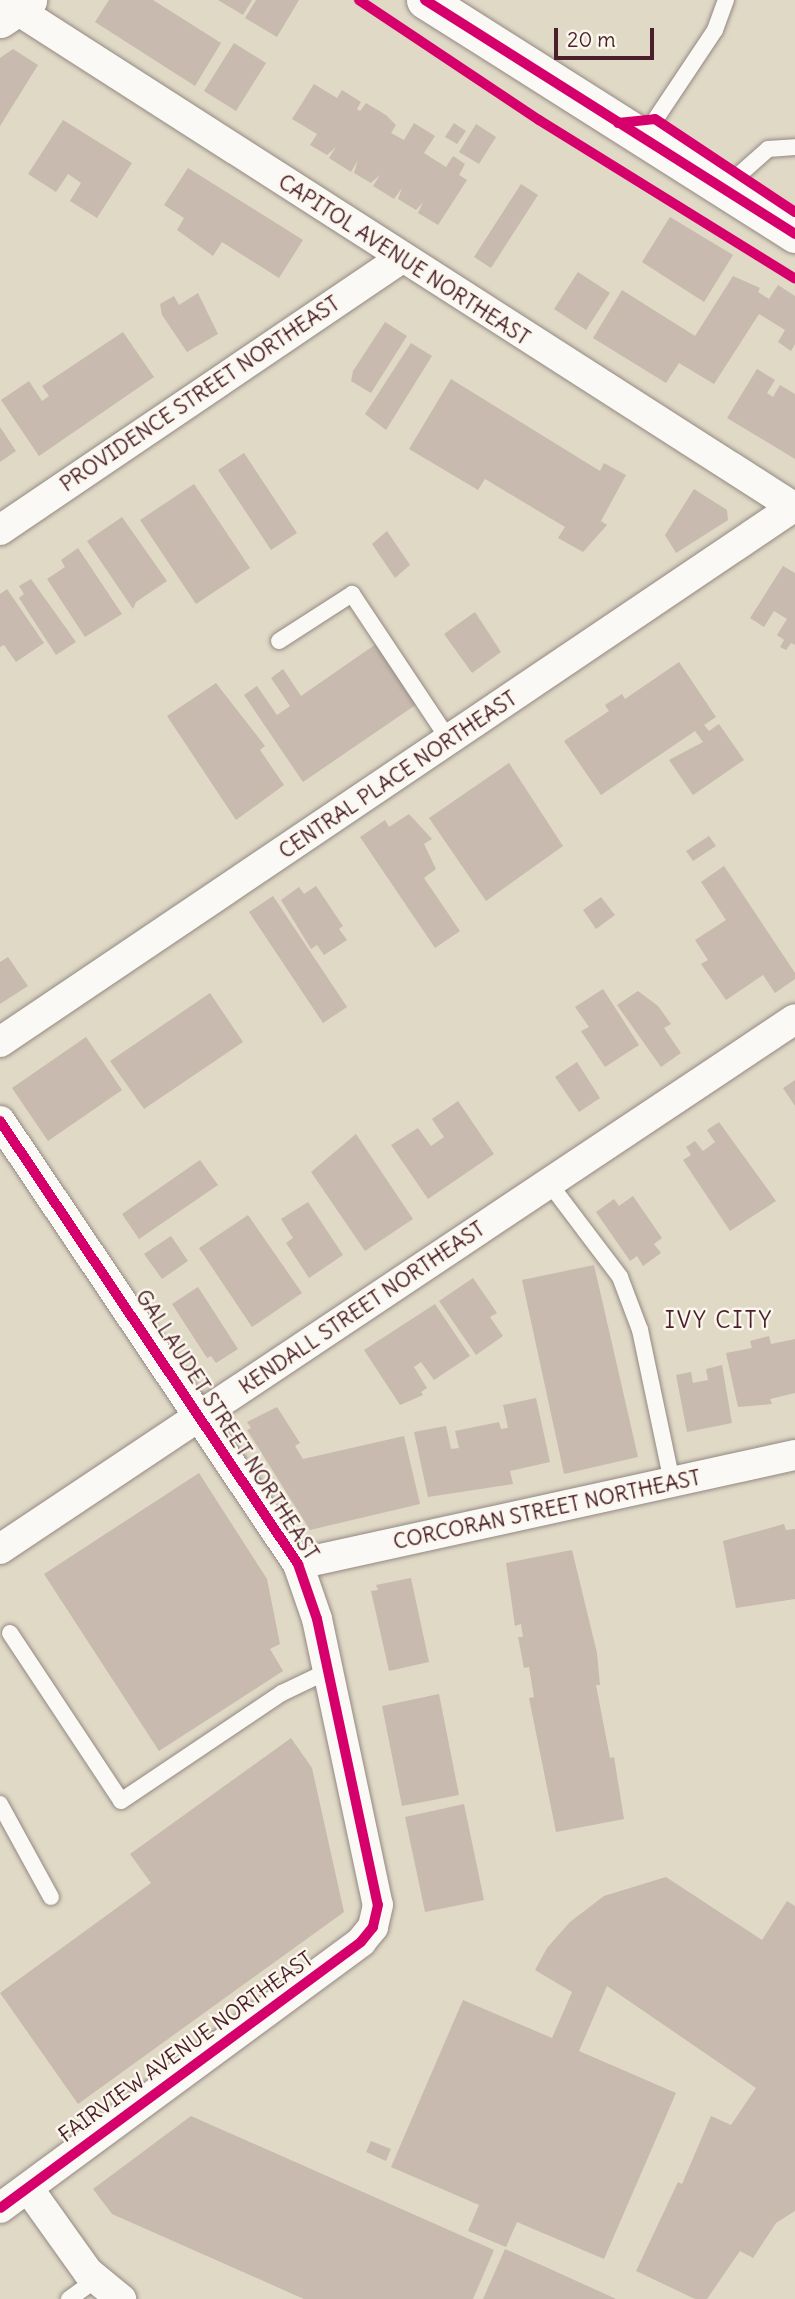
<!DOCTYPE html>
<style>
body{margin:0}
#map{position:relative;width:795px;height:2299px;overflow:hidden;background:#e0d9c6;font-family:Delius,sans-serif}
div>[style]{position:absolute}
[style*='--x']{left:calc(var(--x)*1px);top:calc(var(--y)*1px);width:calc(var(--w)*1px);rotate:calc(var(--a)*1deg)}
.building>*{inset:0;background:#c8baae}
.roads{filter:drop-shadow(0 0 2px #948982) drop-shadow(0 0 2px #948982)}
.service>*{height:16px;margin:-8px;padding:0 8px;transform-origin:8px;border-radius:8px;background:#faf9f6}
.minor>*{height:30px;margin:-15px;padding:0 15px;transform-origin:15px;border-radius:15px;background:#faf9f6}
.tertiary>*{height:37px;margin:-18.5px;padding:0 18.5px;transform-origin:18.5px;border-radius:18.5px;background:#faf9f6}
.cycleway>*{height:10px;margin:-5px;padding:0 5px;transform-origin:5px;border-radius:5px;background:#d6006c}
span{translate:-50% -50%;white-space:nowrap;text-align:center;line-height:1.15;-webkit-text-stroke:5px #fbf7ec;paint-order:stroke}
.street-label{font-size:21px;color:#4a1f2b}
.neighbourhood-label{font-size:23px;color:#4a1f2b;letter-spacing:2px}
.scale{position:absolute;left:554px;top:28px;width:100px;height:32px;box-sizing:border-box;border:4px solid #4a1f2b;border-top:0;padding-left:9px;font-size:21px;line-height:24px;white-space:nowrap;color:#4a1f2b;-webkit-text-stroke:5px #fbf7ec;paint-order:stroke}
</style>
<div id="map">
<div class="building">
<i style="clip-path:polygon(109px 0,153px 0,221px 43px,195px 86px,95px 22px)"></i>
<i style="clip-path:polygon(218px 0,252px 0,243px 15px)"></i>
<i style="clip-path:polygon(256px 0,299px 0,277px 37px,245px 18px)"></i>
<i style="clip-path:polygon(234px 43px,266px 63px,236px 111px,204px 91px)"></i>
<i style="clip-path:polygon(13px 49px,38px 65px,0 126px,0 58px)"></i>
<i style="clip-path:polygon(314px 84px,337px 98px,342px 90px,361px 102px,357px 109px,360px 111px,366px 103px,386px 115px,396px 125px,391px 133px,404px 140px,414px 123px,435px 136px,424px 153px,446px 167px,453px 156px,465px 164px,459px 175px,467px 180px,438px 225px,418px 213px,423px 202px,416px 210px,398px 199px,402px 188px,394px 199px,373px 186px,380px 175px,371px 183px,354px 173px,358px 160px,351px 172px,329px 158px,336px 147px,327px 155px,310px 145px,317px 134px,292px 119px)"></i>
<i style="clip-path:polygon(63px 120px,132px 163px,97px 218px,70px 201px,81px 183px,74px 178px,68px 174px,56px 192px,28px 174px)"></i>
<i style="clip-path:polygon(454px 123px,466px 131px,457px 144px,445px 137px)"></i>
<i style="clip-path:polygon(476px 124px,496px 137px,479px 164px,459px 152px)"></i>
<i style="clip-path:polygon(188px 168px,303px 240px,279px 278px,222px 242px,213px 256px,177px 230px,184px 218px,164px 205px)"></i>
<i style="clip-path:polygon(521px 184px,538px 195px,491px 268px,474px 257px)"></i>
<i style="clip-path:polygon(670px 217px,733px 255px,704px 302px,642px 262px)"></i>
<i style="clip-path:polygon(578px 272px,610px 293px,586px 330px,554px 309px)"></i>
<i style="clip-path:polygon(733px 276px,760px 288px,758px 292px,769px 299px,778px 285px,795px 296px,795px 344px,791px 351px,778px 342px,785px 330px,759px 314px,714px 384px,679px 363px,666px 383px,593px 338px,622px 290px,695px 336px)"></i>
<i style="clip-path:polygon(198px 293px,218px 334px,187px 352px,162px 315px,160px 304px,174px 296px,179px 305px)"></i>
<i style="clip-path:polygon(385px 322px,407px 336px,371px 393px,351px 381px,353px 371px)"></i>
<i style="clip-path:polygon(123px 332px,154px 377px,39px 456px,1px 400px,29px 381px,42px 401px,49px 396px,42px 386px)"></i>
<i style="clip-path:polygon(411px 343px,432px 356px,386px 430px,365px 414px)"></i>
<i style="clip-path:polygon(757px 369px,775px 380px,767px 393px,773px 397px,780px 385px,795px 394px,795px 459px,727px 418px)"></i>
<i style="clip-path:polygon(451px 379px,600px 471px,604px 463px,626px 475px,601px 521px,607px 525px,583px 552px,558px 538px,565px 527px,485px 479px,478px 490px,409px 449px)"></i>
<i style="clip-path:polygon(0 427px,16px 451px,0 462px)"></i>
<i style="clip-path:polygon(244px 453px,297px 533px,271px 550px,218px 470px)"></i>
<i style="clip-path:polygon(194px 484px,250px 568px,196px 604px,140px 520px)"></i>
<i style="clip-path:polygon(694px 489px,727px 510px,728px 520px,676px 553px,665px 535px)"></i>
<i style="clip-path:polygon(122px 517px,167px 581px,136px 602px,133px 609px,87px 541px)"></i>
<i style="clip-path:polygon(387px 531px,410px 565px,395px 578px,372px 544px)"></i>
<i style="clip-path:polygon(78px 548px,122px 614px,85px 637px,47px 579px,65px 567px,61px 560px)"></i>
<i style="clip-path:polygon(783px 566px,795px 573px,795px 645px,791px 643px,786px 650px,780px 647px,784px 640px,777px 635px,787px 619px,774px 611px,764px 627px,750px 618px)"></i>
<i style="clip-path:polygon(31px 579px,76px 642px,56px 655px,19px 598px,24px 594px,19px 586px)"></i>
<i style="clip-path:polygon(7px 589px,44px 643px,16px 662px,4px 645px,0 647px,0 594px)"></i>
<i style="clip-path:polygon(475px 612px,501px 652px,472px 673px,444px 634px)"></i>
<i style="clip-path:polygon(376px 644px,417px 704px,303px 782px,244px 695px,257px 686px,277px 715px,290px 706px,271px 678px,283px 669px,301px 696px)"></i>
<i style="clip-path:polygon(679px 662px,716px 717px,704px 725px,709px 731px,719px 724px,744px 760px,693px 795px,669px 760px,703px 742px,695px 731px,601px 795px,564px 741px,609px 711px,605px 705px,622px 694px,625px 699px)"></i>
<i style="clip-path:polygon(216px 683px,265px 746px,260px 750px,284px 785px,236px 820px,167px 716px)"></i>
<i style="clip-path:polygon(509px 763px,563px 846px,486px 901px,429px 818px)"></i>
<i style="clip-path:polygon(409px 814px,432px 839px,424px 844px,436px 869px,424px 878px,460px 931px,435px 948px,360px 837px,385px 820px,389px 827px)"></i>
<i style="clip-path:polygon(709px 836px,716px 846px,693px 861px,686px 851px)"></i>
<i style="clip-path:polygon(724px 866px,795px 973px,795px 979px,775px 993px,763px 975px,726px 1000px,701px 964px,708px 960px,695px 940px,726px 920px,701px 882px)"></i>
<i style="clip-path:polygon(316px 886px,343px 926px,339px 929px,347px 940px,324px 955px,317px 945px,311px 949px,281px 900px,299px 887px,304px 894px)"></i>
<i style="clip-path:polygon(273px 896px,347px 1007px,323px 1023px,249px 912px)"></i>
<i style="clip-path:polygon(601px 897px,615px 915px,596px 929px,583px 910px)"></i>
<i style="clip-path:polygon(8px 957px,28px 986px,0 1004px,0 962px)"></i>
<i style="clip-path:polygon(603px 989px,639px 1045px,605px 1067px,581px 1031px,589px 1027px,575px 1007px)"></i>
<i style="clip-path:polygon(638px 991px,658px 1006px,671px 1024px,664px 1028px,681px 1053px,661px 1067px,617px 1005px)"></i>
<i style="clip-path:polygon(210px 993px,243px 1042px,144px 1109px,110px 1061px)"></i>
<i style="clip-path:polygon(86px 1037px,122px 1090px,48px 1141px,12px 1088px)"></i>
<i style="clip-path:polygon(577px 1062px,600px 1098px,579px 1112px,555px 1077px)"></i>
<i style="clip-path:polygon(795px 1080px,795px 1106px,783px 1088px)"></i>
<i style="clip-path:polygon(458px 1101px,494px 1154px,428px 1199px,391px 1145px,418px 1128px,431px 1146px,444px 1137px,432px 1119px)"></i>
<i style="clip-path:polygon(719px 1122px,776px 1201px,730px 1231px,683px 1160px,691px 1155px,686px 1147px,695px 1141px,703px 1151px,715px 1142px,707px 1130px)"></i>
<i style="clip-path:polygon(356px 1134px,413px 1219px,365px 1251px,311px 1172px)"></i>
<i style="clip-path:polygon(200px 1160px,218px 1185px,139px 1239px,122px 1214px)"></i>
<i style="clip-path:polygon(633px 1196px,662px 1238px,654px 1244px,661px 1253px,643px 1266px,637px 1256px,630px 1261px,596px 1212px,614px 1199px,619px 1206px)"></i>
<i style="clip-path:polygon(308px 1202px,343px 1255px,309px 1278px,286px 1243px,293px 1238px,281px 1219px)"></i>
<i style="clip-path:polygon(248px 1215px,302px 1293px,252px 1327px,199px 1248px)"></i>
<i style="clip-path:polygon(171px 1236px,188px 1261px,162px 1279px,144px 1254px)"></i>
<i style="clip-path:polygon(594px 1265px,638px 1457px,564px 1474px,522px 1280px)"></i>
<i style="clip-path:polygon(473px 1278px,497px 1313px,490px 1317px,503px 1336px,476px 1355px,439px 1301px)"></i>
<i style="clip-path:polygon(198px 1287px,238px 1349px,216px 1363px,211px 1356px,207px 1358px,172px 1304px)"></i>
<i style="clip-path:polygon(435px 1304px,470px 1356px,434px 1380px,421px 1362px,414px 1367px,427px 1388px,421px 1392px,423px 1395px,400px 1405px,364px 1350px)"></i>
<i style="clip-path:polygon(769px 1336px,771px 1344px,795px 1339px,795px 1393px,770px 1399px,772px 1404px,738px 1407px,726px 1353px,752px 1348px,750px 1341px)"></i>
<i style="clip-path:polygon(722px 1365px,732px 1423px,687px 1432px,676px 1375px,691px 1372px,693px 1383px,708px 1380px,706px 1369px)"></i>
<i style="clip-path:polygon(536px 1398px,550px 1462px,510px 1471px,513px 1484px,428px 1497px,414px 1432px,446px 1426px,451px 1449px,459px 1448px,455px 1431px,499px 1422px,501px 1429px,508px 1428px,503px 1405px)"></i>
<i style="clip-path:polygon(277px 1407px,300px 1443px,295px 1446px,303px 1459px,404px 1436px,420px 1504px,310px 1530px,247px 1430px,251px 1428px,247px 1422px)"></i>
<i style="clip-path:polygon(199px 1473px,267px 1579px,280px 1644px,270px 1649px,283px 1671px,159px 1751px,44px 1574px)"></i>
<i style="clip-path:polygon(784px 1524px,786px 1530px,795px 1529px,795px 1599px,736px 1608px,723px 1541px)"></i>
<i style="clip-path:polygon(572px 1550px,597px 1653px,600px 1685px,596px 1685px,610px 1758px,614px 1757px,624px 1819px,556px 1832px,529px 1698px,534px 1697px,529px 1667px,524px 1668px,518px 1637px,523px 1637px,521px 1624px,515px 1626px,506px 1563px)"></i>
<i style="clip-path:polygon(411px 1578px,429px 1662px,389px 1671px,371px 1591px,378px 1590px,376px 1585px)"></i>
<i style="clip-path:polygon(439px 1694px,459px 1795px,402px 1806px,382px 1706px)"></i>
<i style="clip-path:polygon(291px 1738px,312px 1768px,344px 1912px,78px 2104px,0 1993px,151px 1883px,130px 1854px)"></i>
<i style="clip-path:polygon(464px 1804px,484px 1900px,425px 1912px,405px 1817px)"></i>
<i style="clip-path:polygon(666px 1877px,762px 1940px,787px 1901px,795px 1906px,795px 2211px,776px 2223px,753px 2258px,740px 2251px,707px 2299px,695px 2299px,636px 2271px,678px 2182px,682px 2184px,711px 2116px,731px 2125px,756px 2088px,607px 1986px,579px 2051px,676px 2093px,604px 2259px,517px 2222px,506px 2247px,468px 2231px,479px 2205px,391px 2167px,463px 2000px,552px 2038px,572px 1992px,535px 1970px,547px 1948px,570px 1922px,604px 1896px)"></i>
<i style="clip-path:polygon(191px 2116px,494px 2250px,473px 2299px,304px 2299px,112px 2214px,93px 2189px)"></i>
<i style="clip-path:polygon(371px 2141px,391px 2149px,386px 2161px,366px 2152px)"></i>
<i style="clip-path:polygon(505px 2249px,548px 2268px,616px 2299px,483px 2299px)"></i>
</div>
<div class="roads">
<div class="service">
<i style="--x:643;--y:138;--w:130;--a:-56.3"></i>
<i style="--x:715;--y:30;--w:32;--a:-70"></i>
<i style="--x:723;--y:189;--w:60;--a:-41.6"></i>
<i style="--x:768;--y:149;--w:27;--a:-4"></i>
<i style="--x:279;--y:641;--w:87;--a:-32.8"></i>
<i style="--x:352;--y:594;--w:175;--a:56.4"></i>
<i style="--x:549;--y:1183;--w:118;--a:52.9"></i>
<i style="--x:620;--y:1277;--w:57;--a:69.3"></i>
<i style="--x:640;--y:1330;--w:155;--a:78.1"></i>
<i style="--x:10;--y:1633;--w:201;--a:56.5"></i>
<i style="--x:121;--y:1801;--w:194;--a:-33.9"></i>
<i style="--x:282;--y:1693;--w:51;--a:-25.6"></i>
<i style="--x:0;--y:1804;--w:106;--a:61.3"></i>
<i style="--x:69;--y:2299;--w:32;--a:-36"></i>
</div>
<div class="minor">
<i style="--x:16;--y:9;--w:925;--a:32.64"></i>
<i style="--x:0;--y:530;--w:485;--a:-34.1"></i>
<i style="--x:0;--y:1042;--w:959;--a:-33.99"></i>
<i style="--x:0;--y:1121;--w:534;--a:56.07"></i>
<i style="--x:298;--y:1564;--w:58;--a:70.9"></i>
<i style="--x:317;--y:1619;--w:292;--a:78"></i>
<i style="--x:378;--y:1905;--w:23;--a:103"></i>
<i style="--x:373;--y:1927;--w:19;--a:129"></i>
<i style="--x:361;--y:1942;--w:448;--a:143.6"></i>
<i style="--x:0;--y:1549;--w:955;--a:-33.69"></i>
<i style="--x:298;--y:1564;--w:509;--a:-12.37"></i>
<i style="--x:28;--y:2188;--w:103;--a:54.5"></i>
<i style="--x:88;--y:2272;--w:43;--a:39.3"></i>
</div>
<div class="tertiary">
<i style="--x:425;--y:0;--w:438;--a:32.3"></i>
<i style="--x:0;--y:19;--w:34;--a:-34"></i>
</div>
</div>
<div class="cycleway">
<i style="--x:359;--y:0;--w:216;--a:33.7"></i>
<i style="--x:539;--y:120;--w:301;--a:31.8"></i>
<i style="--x:425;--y:0;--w:438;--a:32.3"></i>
<i style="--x:618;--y:123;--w:37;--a:-6"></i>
<i style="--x:655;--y:119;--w:168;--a:33.6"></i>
<i style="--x:0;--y:1121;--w:534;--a:56.07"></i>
<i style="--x:298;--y:1564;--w:58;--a:70.9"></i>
<i style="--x:317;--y:1619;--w:292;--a:78"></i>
<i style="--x:378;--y:1905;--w:23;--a:103"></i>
<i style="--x:373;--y:1927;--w:19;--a:129"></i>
<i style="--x:361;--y:1942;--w:448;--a:143.6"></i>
</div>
<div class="street-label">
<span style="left:404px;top:260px;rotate:33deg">CAPITOL AVENUE NORTHEAST</span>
<span style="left:200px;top:394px;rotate:-34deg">PROVIDENCE STREET NORTHEAST</span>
<span style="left:398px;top:775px;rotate:-34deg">CENTRAL PLACE NORTHEAST</span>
<span style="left:362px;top:1308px;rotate:-34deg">KENDALL STREET NORTHEAST</span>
<span style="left:227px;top:1425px;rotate:57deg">GALLAUDET STREET NORTHEAST</span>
<span style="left:547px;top:1510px;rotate:-12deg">CORCORAN STREET NORTHEAST</span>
<span style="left:186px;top:2047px;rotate:-36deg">FAIRVIEW AVENUE NORTHEAST</span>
</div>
<div class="neighbourhood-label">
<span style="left:719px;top:1320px">IVY CITY</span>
</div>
<div class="scale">20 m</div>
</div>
